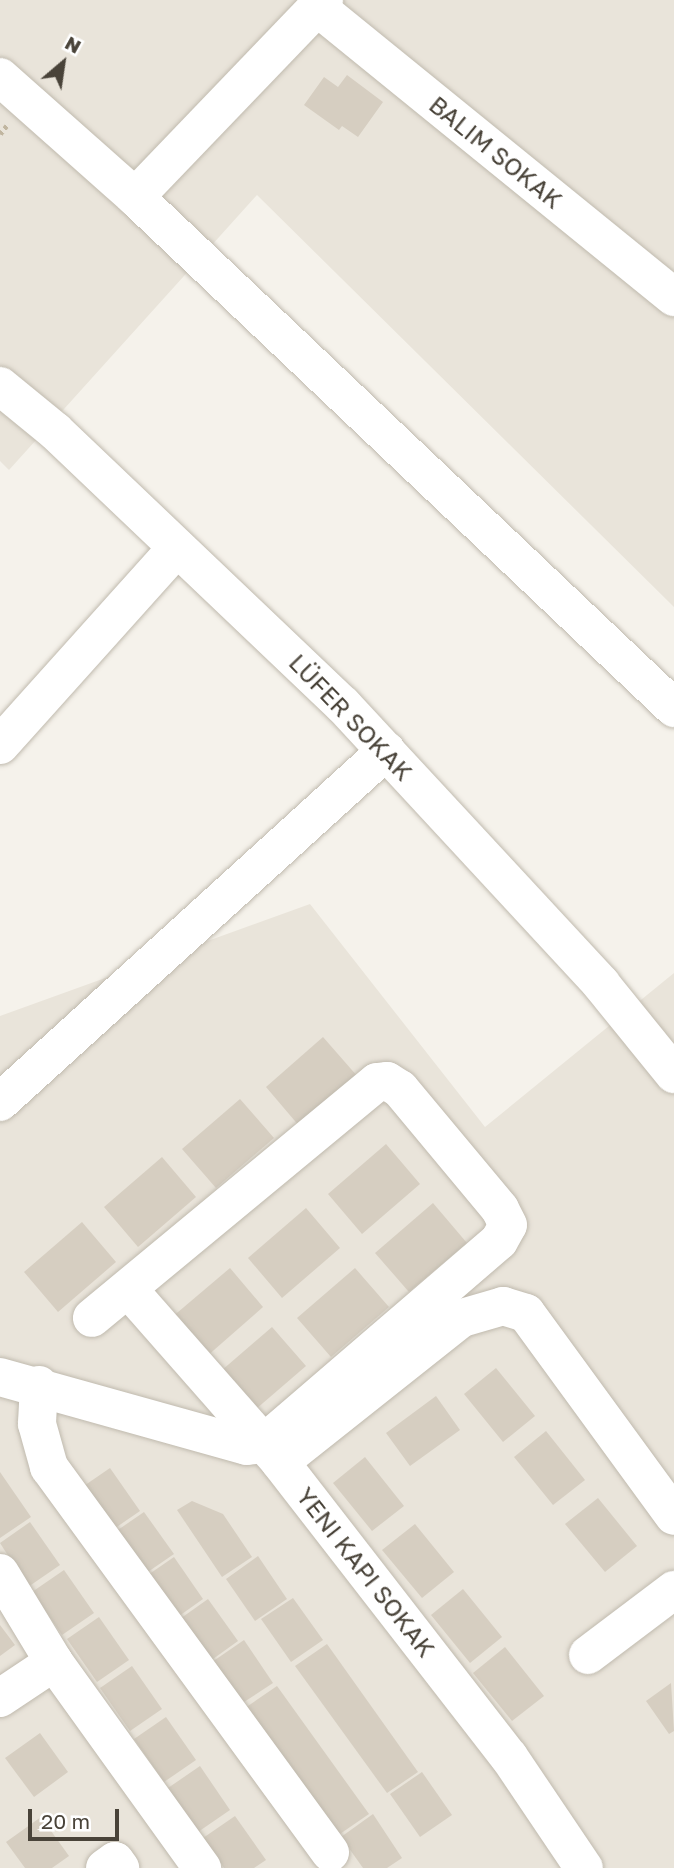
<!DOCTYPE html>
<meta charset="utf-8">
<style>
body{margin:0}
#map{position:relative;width:674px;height:1868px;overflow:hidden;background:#f5f2eb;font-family:"Golos Text",sans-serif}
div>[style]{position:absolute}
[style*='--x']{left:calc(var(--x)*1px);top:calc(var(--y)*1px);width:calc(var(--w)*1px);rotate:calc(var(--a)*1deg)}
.residential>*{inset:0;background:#e9e4da}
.building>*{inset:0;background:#d6cec1}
.path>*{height:4.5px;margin-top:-2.25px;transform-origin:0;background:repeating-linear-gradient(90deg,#c1b6a0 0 3.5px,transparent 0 7px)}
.roads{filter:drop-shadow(0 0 2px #c0baae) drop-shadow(0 0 2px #c0baae)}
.minor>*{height:38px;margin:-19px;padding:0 19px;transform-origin:19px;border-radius:19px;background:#fff}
span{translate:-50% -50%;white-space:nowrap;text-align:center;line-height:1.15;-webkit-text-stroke:5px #fff;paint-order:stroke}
.street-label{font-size:24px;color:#494339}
.north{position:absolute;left:28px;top:28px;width:70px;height:70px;-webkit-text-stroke:5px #fff;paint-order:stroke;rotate:29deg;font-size:19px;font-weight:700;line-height:28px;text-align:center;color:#494339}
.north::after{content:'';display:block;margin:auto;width:24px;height:32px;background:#494339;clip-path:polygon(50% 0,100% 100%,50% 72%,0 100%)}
.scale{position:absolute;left:28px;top:1809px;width:91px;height:32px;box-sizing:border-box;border:4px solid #494339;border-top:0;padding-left:9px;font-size:21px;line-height:24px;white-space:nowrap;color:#494339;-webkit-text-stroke:5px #fff;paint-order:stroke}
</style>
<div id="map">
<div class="residential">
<i style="clip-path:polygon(0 0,674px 0,674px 607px,257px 195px,9px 470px,0 461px)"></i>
<i style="clip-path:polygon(310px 904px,485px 1127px,674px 973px,674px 1868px,0 1868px,0 1016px)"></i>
</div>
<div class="building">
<i style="clip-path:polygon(347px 75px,383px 102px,358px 137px,342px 126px,339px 130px,304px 105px,324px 77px,338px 87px)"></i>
<i style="clip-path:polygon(323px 1037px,358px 1077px,300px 1127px,266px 1087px)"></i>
<i style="clip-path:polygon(240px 1099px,274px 1138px,216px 1188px,182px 1149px)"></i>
<i style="clip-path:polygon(386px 1144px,420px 1184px,362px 1234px,328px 1194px)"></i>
<i style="clip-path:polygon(162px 1157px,196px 1197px,138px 1247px,104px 1207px)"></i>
<i style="clip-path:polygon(433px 1203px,467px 1243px,409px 1292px,375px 1253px)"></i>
<i style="clip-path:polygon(306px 1208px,340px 1248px,282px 1298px,248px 1258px)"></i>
<i style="clip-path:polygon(82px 1222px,116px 1262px,58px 1312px,24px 1272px)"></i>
<i style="clip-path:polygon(230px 1268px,263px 1307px,206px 1357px,171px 1318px)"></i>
<i style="clip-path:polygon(355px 1268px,389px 1307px,331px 1357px,297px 1318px)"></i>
<i style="clip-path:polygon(272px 1327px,306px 1366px,248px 1416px,214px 1377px)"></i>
<i style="clip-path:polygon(496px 1368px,535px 1416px,503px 1442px,464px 1394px)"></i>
<i style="clip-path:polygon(436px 1396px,460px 1430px,410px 1466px,386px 1433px)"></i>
<i style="clip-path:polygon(546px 1431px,585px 1480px,553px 1505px,514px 1457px)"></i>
<i style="clip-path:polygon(365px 1457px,404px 1506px,372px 1531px,333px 1483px)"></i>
<i style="clip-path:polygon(110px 1468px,140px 1511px,108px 1533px,78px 1490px)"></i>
<i style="clip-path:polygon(0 1472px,31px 1517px,0 1538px)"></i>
<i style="clip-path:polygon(598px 1498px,637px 1546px,605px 1572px,565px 1524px)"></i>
<i style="clip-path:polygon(192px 1501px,223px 1514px,252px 1557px,222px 1577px,177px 1510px)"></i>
<i style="clip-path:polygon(144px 1512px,174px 1554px,142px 1576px,112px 1534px)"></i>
<i style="clip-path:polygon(30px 1522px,60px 1565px,28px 1587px,0 1543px)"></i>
<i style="clip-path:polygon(415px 1524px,454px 1572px,422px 1598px,382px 1550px)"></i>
<i style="clip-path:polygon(258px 1556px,287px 1599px,255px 1621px,226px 1579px)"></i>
<i style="clip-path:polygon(174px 1557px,203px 1599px,172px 1621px,142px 1579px)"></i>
<i style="clip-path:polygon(64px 1570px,94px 1613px,62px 1635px,32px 1592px)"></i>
<i style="clip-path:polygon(463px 1589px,502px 1637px,470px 1663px,431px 1615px)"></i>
<i style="clip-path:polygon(293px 1598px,323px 1640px,291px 1662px,261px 1619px)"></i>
<i style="clip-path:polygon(208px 1599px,238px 1641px,206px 1664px,177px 1621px)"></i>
<i style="clip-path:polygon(99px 1617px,129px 1660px,97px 1682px,67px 1639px)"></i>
<i style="clip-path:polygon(0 1625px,15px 1645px,0 1656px)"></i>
<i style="clip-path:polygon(244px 1640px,273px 1683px,241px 1704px,212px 1662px)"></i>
<i style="clip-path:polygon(327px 1644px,418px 1772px,387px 1793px,295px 1666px)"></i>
<i style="clip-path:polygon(505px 1647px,544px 1696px,512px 1721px,473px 1673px)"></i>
<i style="clip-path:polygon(132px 1666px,162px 1709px,130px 1731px,100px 1688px)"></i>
<i style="clip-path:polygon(671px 1683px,674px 1731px,669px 1734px,646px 1701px)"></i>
<i style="clip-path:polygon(277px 1686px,369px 1814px,337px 1836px,245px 1708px)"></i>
<i style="clip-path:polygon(166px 1717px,196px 1760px,164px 1782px,134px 1739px)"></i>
<i style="clip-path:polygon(40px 1733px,68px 1772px,34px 1797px,5px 1758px)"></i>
<i style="clip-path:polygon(200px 1766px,230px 1810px,198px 1832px,168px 1788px)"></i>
<i style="clip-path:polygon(422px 1772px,452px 1815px,420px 1837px,390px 1794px)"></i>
<i style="clip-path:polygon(373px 1814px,402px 1858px,387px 1868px,363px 1868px,341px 1837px)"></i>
<i style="clip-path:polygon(235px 1816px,266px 1860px,254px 1868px,224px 1868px,203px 1838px)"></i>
<i style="clip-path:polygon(41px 1817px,69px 1856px,52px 1868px,25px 1868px,6px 1842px)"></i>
</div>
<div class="path">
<i style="--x:0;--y:134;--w:11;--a:-52"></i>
</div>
<div class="roads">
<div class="minor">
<i style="--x:317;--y:7;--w:460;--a:39.1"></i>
<i style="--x:0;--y:77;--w:181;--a:41.6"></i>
<i style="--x:135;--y:197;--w:743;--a:43.47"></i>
<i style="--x:135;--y:197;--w:273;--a:-46.2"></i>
<i style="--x:0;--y:386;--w:71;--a:39.3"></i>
<i style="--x:55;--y:431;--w:398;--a:43.6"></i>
<i style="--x:343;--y:705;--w:380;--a:47.2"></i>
<i style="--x:601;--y:984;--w:116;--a:51"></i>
<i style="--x:0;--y:745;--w:265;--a:-48.1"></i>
<i style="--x:0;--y:1102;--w:522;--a:-42.28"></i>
<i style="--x:129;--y:1290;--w:229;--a:48.7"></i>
<i style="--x:280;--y:1462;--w:373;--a:52.2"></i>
<i style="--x:509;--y:1757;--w:134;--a:56"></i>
<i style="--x:0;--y:1377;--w:256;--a:15.6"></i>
<i style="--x:247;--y:1446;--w:16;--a:-7"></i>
<i style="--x:263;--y:1444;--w:311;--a:-40.7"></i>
<i style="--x:499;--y:1241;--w:18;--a:-61"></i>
<i style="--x:508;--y:1225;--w:18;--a:-117"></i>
<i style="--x:500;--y:1209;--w:156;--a:-129.8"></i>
<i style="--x:400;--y:1089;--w:15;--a:-148"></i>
<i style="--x:387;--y:1081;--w:10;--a:174"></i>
<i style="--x:377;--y:1082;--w:370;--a:140.4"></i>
<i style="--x:39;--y:1385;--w:39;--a:93"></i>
<i style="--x:37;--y:1424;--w:45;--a:74.4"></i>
<i style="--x:49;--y:1467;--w:477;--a:53.9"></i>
<i style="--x:280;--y:1462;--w:232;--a:-38.4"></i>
<i style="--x:462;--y:1318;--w:43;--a:-16.3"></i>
<i style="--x:503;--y:1306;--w:24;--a:17"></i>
<i style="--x:526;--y:1313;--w:251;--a:53.9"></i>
<i style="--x:0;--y:1573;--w:104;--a:58.8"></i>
<i style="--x:54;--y:1662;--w:254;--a:54.3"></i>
<i style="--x:588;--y:1655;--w:108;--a:-37.1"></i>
<i style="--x:0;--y:1698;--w:65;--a:-33.7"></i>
<i style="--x:105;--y:1868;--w:12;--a:-35"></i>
<i style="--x:115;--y:1861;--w:9;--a:54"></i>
</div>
</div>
<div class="street-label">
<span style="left:496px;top:152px;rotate:39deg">BALIM SOKAK</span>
<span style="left:351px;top:717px;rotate:46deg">LÜFER SOKAK</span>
<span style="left:366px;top:1572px;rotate:52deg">YENI KAPI SOKAK</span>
</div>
<div class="north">N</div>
<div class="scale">20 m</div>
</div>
